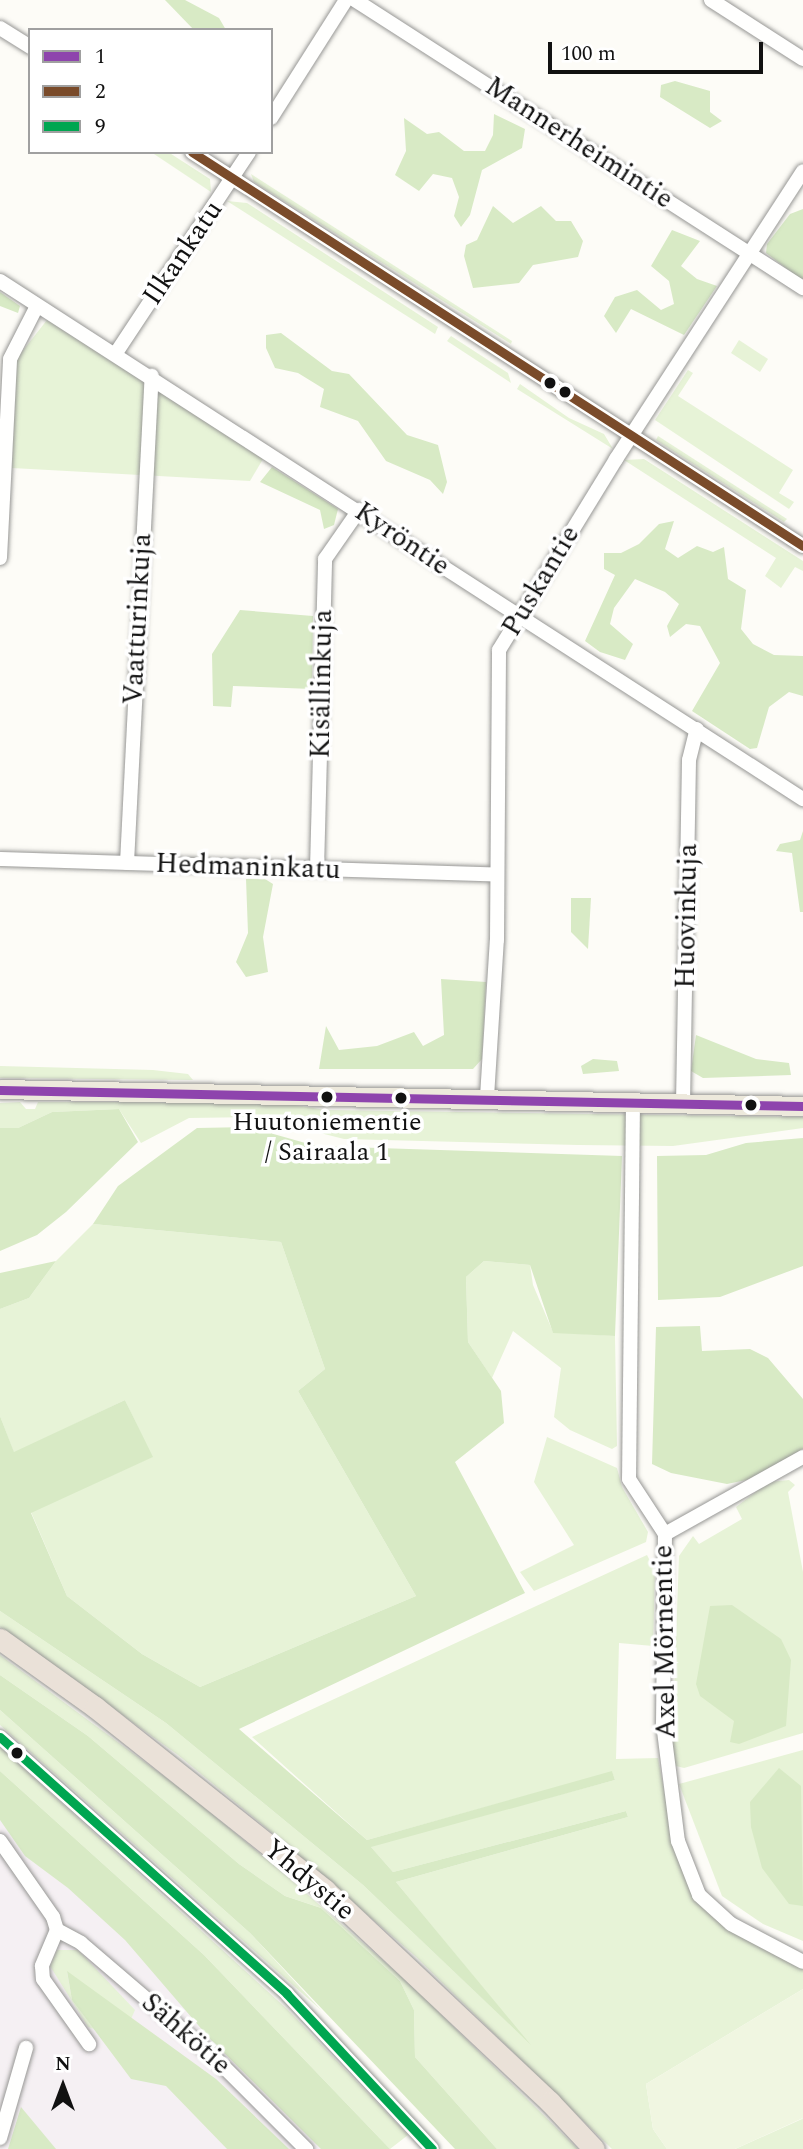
<!DOCTYPE html>
<meta charset="utf-8">
<style>
body{margin:0}
#map{position:relative;width:803px;height:2149px;overflow:hidden;background:#fdfcf7;font-family:Spectral,serif}
div>[style]{position:absolute}
[style*='--x']{left:calc(var(--x)*1px);top:calc(var(--y)*1px);width:calc(var(--w)*1px);rotate:calc(var(--a)*1deg)}
.industrial>*{inset:0;background:#f5f0f3}
.green>*{inset:0;background:#e7f3d7}
.forest>*{inset:0;background:#d8eac5}
.pitch>*{inset:0;background:#f0f6e1}
.roads{filter:drop-shadow(0 0 2px #979795) drop-shadow(0 0 2px #979795)}
.minor>*{height:14px;margin:-7px;padding:0 7px;transform-origin:7px;border-radius:7px;background:#fffffe}
.major>*{height:19px;margin:-9.5px;padding:0 9.5px;transform-origin:9.5px;border-radius:9.5px;background:#ede9dc}
.highway>*{height:21px;margin:-10.5px;padding:0 10.5px;transform-origin:10.5px;border-radius:10.5px;background:#eae1d8}
.bus-1>*{height:9px;margin:-4.5px;padding:0 4.5px;transform-origin:4.5px;border-radius:4.5px;background:#8e44ad}
.bus-2>*{height:9px;margin:-4.5px;padding:0 4.5px;transform-origin:4.5px;border-radius:4.5px;background:#7a4b2a}
.bus-3>*{height:9px;margin:-4.5px;padding:0 4.5px;transform-origin:4.5px;border-radius:4.5px;background:#00a651}
.dots>*{width:19px;height:19px;translate:-50% -50%;box-sizing:border-box;border:4px solid #fff;border-radius:50%}
span{translate:-50% -50%;white-space:nowrap;text-align:center;line-height:1.15;-webkit-text-stroke:7px #fff;paint-order:stroke}
.bus-label{font-size:26px;color:#111}
.street-label{font-size:28px;color:#111}
.legend{position:absolute;left:28px;top:28px;width:245px;height:126px;box-sizing:border-box;background:#fff;border:2px solid #a0a0a0;margin:0;padding:9px 12px;list-style:none;font-size:21px;color:#111}
.legend li{display:flex;align-items:center;gap:14px;height:35px}
.legend b{width:35px;border:2px solid #a0a0a0}
.north{position:absolute;left:28px;top:2051px;width:70px;height:70px;-webkit-text-stroke:5px #fff;paint-order:stroke;rotate:0deg;font-size:19px;font-weight:700;line-height:28px;text-align:center;color:#111}
.north::after{content:'';display:block;margin:auto;width:24px;height:32px;background:#111;clip-path:polygon(50% 0,100% 100%,50% 72%,0 100%)}
.scale{position:absolute;left:548px;top:42px;width:215px;height:32px;box-sizing:border-box;border:4px solid #111;border-top:0;padding-left:9px;font-size:21px;line-height:24px;white-space:nowrap;color:#111;-webkit-text-stroke:5px #fff;paint-order:stroke}
</style>
<div id="map">
<div class="industrial">
<i style="clip-path:polygon(0 1788px,373px 2149px,0 2149px)"></i>
</div>
<div class="green">
<i style="clip-path:polygon(151px 152px,168px 152px,210px 179px,211px 192px)"></i>
<i style="clip-path:polygon(251px 174px,512px 341px,511px 344px,254px 182px)"></i>
<i style="clip-path:polygon(227px 201px,247px 203px,438px 327px,435px 334px)"></i>
<i style="clip-path:polygon(47px 320px,263px 459px,250px 481px,12px 468px,17px 358px)"></i>
<i style="clip-path:polygon(451px 336px,508px 373px,511px 383px,447px 341px)"></i>
<i style="clip-path:polygon(739px 340px,768px 359px,760px 372px,731px 353px)"></i>
<i style="clip-path:polygon(688px 370px,693px 373px,678px 396px,793px 470px,779px 493px,794px 502px,789px 509px,655px 420px)"></i>
<i style="clip-path:polygon(520px 384px,569px 418px,604px 434px,613px 449px,517px 389px)"></i>
<i style="clip-path:polygon(658px 436px,787px 519px,784px 522px,656px 440px)"></i>
<i style="clip-path:polygon(644px 459px,803px 561px,803px 571px,795px 567px,781px 588px,765px 576px,776px 558px,624px 460px)"></i>
<i style="clip-path:polygon(0 1066px,153px 1070px,188px 1074px,193px 1080px,0 1078px)"></i>
<i style="clip-path:polygon(20px 1102px,26px 1109px,35px 1109px,38px 1102px,114px 1102px,288px 1104px,326px 1110px,803px 1117px,803px 1128px,673px 1146px,578px 1145px,344px 1139px,257px 1117px,189px 1118px,141px 1143px,119px 1109px,52px 1112px,18px 1128px,0 1128px,0 1103px)"></i>
<i style="clip-path:polygon(93px 1224px,281px 1242px,325px 1369px,298px 1391px,416px 1596px,200px 1687px,142px 1654px,67px 1596px,31px 1512px,152px 1457px,125px 1400px,14px 1453px,0 1416px,0 1309px,29px 1298px,56px 1261px)"></i>
<i style="clip-path:polygon(484px 1261px,530px 1265px,533px 1285px,553px 1332px,615px 1336px,617px 1446px,612px 1449px,570px 1430px,554px 1417px,561px 1368px,513px 1331px,492px 1378px,468px 1342px,466px 1277px)"></i>
<i style="clip-path:polygon(547px 1437px,617px 1468px,622px 1487px,648px 1532px,646px 1542px,534px 1591px,520px 1572px,574px 1545px,534px 1482px)"></i>
<i style="clip-path:polygon(789px 1480px,795px 1485px,788px 1492px,803px 1572px,803px 1733px,684px 1768px,676px 1766px,672px 1753px,679px 1556px,693px 1536px,699px 1544px,742px 1519px,736px 1507px,769px 1482px)"></i>
<i style="clip-path:polygon(647px 1555px,655px 1571px,653px 1646px,619px 1643px,616px 1759px,658px 1758px,673px 1837px,698px 1900px,803px 1964px,803px 1989px,646px 2084px,653px 2129px,667px 2149px,612px 2149px,414px 1955px,276px 1836px,178px 1755px,0 1627px,0 1611px,166px 1723px,363px 1885px,525px 2039px,396px 1882px,628px 1817px,626px 1811px,393px 1872px,370px 1846px,615px 1780px,612px 1772px,367px 1840px,252px 1737px)"></i>
<i style="clip-path:polygon(0 1655px,184px 1791px,275px 1866px,411px 1985px,578px 2149px,497px 2149px,415px 2057px,414px 2010px,400px 1981px,321px 1908px,285px 1896px,239px 1864px,88px 1736px,0 1675px)"></i>
<i style="clip-path:polygon(0 1710px,250px 1933px,321px 2010px,0 1725px)"></i>
<i style="clip-path:polygon(0 1747px,288px 2010px,408px 2135px,390px 2149px,204px 1955px,0 1771px)"></i>
<i style="clip-path:polygon(803px 1750px,803px 1941px,763px 1924px,722px 1896px,679px 1784px)"></i>
<i style="clip-path:polygon(57px 1950px,78px 1950px,135px 2010px,131px 2019px,67px 1972px,72px 2000px,94px 2029px,88px 2027px,50px 1966px)"></i>
<i style="clip-path:polygon(803px 2118px,803px 2149px,735px 2149px,802px 2119px)"></i>
</div>
<div class="forest">
<i style="clip-path:polygon(165px 0,185px 0,219px 18px,226px 30px,194px 30px)"></i>
<i style="clip-path:polygon(675px 81px,710px 91px,710px 112px,722px 121px,710px 128px,660px 97px,661px 85px)"></i>
<i style="clip-path:polygon(494px 114px,525px 129px,522px 148px,482px 170px,470px 215px,461px 227px,454px 216px,459px 197px,452px 178px,433px 174px,419px 191px,395px 175px,406px 151px,404px 118px,427px 134px,439px 132px,464px 151px,485px 151px,493px 135px)"></i>
<i style="clip-path:polygon(493px 206px,513px 223px,541px 206px,556px 221px,571px 221px,583px 241px,578px 257px,533px 265px,519px 283px,473px 288px,464px 256px,466px 245px,477px 240px)"></i>
<i style="clip-path:polygon(803px 209px,803px 281px,766px 253px,767px 244px,790px 214px)"></i>
<i style="clip-path:polygon(672px 230px,700px 241px,681px 266px,697px 279px,717px 286px,684px 335px,631px 309px,616px 333px,604px 316px,615px 297px,637px 290px,661px 310px,674px 304px,669px 281px,651px 266px)"></i>
<i style="clip-path:polygon(0 292px,20px 306px,18px 313px,0 306px)"></i>
<i style="clip-path:polygon(281px 333px,332px 371px,349px 374px,407px 435px,438px 445px,447px 482px,443px 494px,430px 480px,386px 461px,358px 421px,320px 407px,324px 389px,298px 373px,275px 368px,266px 348px,266px 335px)"></i>
<i style="clip-path:polygon(272px 467px,338px 509px,334px 525px,324px 529px,320px 510px,260px 482px)"></i>
<i style="clip-path:polygon(674px 521px,665px 549px,678px 558px,697px 546px,713px 552px,724px 547px,728px 579px,746px 590px,741px 629px,753px 644px,774px 655px,803px 656px,803px 696px,789px 692px,769px 707px,757px 748px,750px 749px,692px 711px,720px 663px,700px 626px,686px 624px,670px 637px,667px 626px,679px 604px,665px 592px,635px 579px,614px 608px,610px 624px,633px 644px,625px 660px,600px 652px,585px 641px,615px 575px,604px 569px,604px 553px,621px 553px,639px 544px,659px 524px)"></i>
<i style="clip-path:polygon(240px 610px,313px 616px,312px 689px,233px 686px,231px 707px,213px 706px,212px 654px)"></i>
<i style="clip-path:polygon(803px 831px,803px 912px,800px 912px,792px 853px,776px 851px,780px 844px,800px 840px)"></i>
<i style="clip-path:polygon(246px 879px,265px 879px,273px 884px,263px 937px,268px 972px,246px 977px,236px 962px,248px 933px)"></i>
<i style="clip-path:polygon(571px 898px,591px 898px,588px 949px,571px 932px)"></i>
<i style="clip-path:polygon(441px 979px,486px 982px,482px 1059px,473px 1069px,319px 1069px,326px 1026px,339px 1050px,377px 1046px,414px 1032px,423px 1046px,444px 1035px)"></i>
<i style="clip-path:polygon(696px 1035px,756px 1059px,789px 1063px,791px 1075px,703px 1078px,691px 1071px)"></i>
<i style="clip-path:polygon(593px 1059px,617px 1061px,619px 1071px,583px 1074px,581px 1066px)"></i>
<i style="clip-path:polygon(119px 1109px,138px 1142px,66px 1212px,37px 1235px,0 1251px,0 1128px,18px 1128px,52px 1112px)"></i>
<i style="clip-path:polygon(249px 1127px,316px 1146px,622px 1156px,615px 1336px,553px 1333px,530px 1265px,484px 1261px,466px 1277px,468px 1342px,501px 1391px,504px 1423px,455px 1462px,525px 1593px,239px 1729px,367px 1840px,612px 1771px,615px 1780px,371px 1847px,393px 1872px,626px 1811px,628px 1817px,396px 1882px,531px 2045px,363px 1885px,166px 1723px,0 1611px,0 1416px,14px 1452px,125px 1400px,153px 1457px,31px 1513px,67px 1596px,142px 1654px,200px 1687px,416px 1596px,298px 1391px,325px 1369px,281px 1242px,93px 1224px,118px 1186px,197px 1128px)"></i>
<i style="clip-path:polygon(803px 1138px,803px 1266px,720px 1297px,658px 1300px,657px 1156px,706px 1155px,746px 1143px)"></i>
<i style="clip-path:polygon(56px 1261px,29px 1298px,0 1309px,0 1273px)"></i>
<i style="clip-path:polygon(700px 1326px,702px 1351px,750px 1349px,768px 1358px,803px 1399px,803px 1449px,751px 1479px,727px 1484px,671px 1473px,652px 1464px,656px 1327px)"></i>
<i style="clip-path:polygon(732px 1605px,781px 1639px,791px 1660px,786px 1726px,739px 1744px,730px 1742px,734px 1721px,700px 1696px,696px 1684px,710px 1606px)"></i>
<i style="clip-path:polygon(0 1675px,88px 1736px,239px 1864px,285px 1896px,321px 1908px,400px 1981px,414px 2010px,415px 2057px,497px 2149px,455px 2149px,250px 1933px,0 1710px)"></i>
<i style="clip-path:polygon(779px 1768px,801px 1786px,803px 1906px,789px 1904px,762px 1868px,751px 1827px,750px 1802px)"></i>
<i style="clip-path:polygon(0 1771px,204px 1955px,390px 2149px,321px 2149px,211px 2040px,125px 1940px,68px 1888px,25px 1856px,0 1820px)"></i>
<i style="clip-path:polygon(67px 1971px,216px 2079px,289px 2149px,227px 2149px,166px 2086px,131px 2079px,72px 2000px)"></i>
<i style="clip-path:polygon(21px 2107px,56px 2149px,8px 2149px)"></i>
</div>
<div class="pitch">
<i style="clip-path:polygon(803px 1989px,803px 2118px,735px 2149px,667px 2149px,653px 2129px,646px 2084px)"></i>
</div>
<div class="roads">
<div class="minor">
<i style="--x:355;--y:0;--w:533;--a:32.74"></i>
<i style="--x:711;--y:0;--w:109;--a:32.7"></i>
<i style="--x:0;--y:28;--w:36;--a:32"></i>
<i style="--x:271;--y:118;--w:140;--a:-57.6"></i>
<i style="--x:192;--y:152;--w:727;--a:32.82"></i>
<i style="--x:0;--y:281;--w:956;--a:32.83"></i>
<i style="--x:116;--y:353;--w:241;--a:-56.5"></i>
<i style="--x:0;--y:558;--w:199;--a:-87.1"></i>
<i style="--x:10;--y:359;--w:59;--a:-63"></i>
<i style="--x:0;--y:859;--w:497;--a:1.8"></i>
<i style="--x:127;--y:863;--w:488;--a:-87.1"></i>
<i style="--x:317;--y:869;--w:310;--a:-88.5"></i>
<i style="--x:325;--y:559;--w:60;--a:-55.2"></i>
<i style="--x:487;--y:1097;--w:157;--a:-86.4"></i>
<i style="--x:497;--y:940;--w:290;--a:-89.6"></i>
<i style="--x:499;--y:650;--w:224;--a:-58.5"></i>
<i style="--x:616;--y:459;--w:343;--a:-57"></i>
<i style="--x:633;--y:1101;--w:378;--a:90.6"></i>
<i style="--x:629;--y:1479;--w:66;--a:56.8"></i>
<i style="--x:665;--y:1534;--w:189;--a:90.6"></i>
<i style="--x:663;--y:1723;--w:119;--a:82.8"></i>
<i style="--x:678;--y:1841;--w:58;--a:68.7"></i>
<i style="--x:699;--y:1895;--w:43;--a:42.2"></i>
<i style="--x:731;--y:1924;--w:81;--a:27.8"></i>
<i style="--x:683;--y:1104;--w:344;--a:-89"></i>
<i style="--x:689;--y:760;--w:32;--a:-76"></i>
<i style="--x:665;--y:1534;--w:158;--a:-29.2"></i>
<i style="--x:0;--y:1737;--w:385;--a:41.8"></i>
<i style="--x:287;--y:1994;--w:212;--a:46.9"></i>
<i style="--x:0;--y:1841;--w:93;--a:55.1"></i>
<i style="--x:53;--y:1917;--w:14;--a:73"></i>
<i style="--x:57;--y:1930;--w:39;--a:113"></i>
<i style="--x:42;--y:1966;--w:13;--a:86"></i>
<i style="--x:43;--y:1979;--w:80;--a:54.7"></i>
<i style="--x:57;--y:1930;--w:27;--a:28"></i>
<i style="--x:81;--y:1943;--w:177;--a:40.6"></i>
<i style="--x:215;--y:2058;--w:129;--a:45"></i>
<i style="--x:0;--y:2138;--w:94;--a:-73.9"></i>
</div>
<div class="major">
<i style="--x:0;--y:1089;--w:803;--a:1.21"></i>
</div>
<div class="highway">
<i style="--x:0;--y:1639;--w:117;--a:35.6"></i>
<i style="--x:95;--y:1707;--w:294;--a:38.5"></i>
<i style="--x:325;--y:1890;--w:309;--a:43.3"></i>
<i style="--x:550;--y:2102;--w:64;--a:46.9"></i>
</div>
</div>
<div class="bus-1">
<i style="--x:0;--y:1090;--w:803;--a:1.14"></i>
</div>
<div class="bus-2">
<i style="--x:192;--y:152;--w:727;--a:32.82"></i>
</div>
<div class="bus-3">
<i style="--x:0;--y:1737;--w:385;--a:41.8"></i>
<i style="--x:287;--y:1994;--w:212;--a:46.9"></i>
</div>
<div class="dots">
<i style="left:550px;top:383px;background:#111"></i>
<i style="left:565px;top:392px;background:#111"></i>
<i style="left:327px;top:1097px;background:#111"></i>
<i style="left:401px;top:1098px;background:#111"></i>
<i style="left:751px;top:1105px;background:#111"></i>
<i style="left:17px;top:1753px;background:#111"></i>
</div>
<div class="bus-label">
<span style="left:327px;top:1138px">Huutoniementie<br>/ Sairaala 1</span>
</div>
<div class="street-label">
<span style="left:579px;top:143px;rotate:33deg">Mannerheimintie</span>
<span style="left:183px;top:253px;rotate:-56deg">Ilkankatu</span>
<span style="left:402px;top:539px;rotate:34deg">Kyröntie</span>
<span style="left:541px;top:581px;rotate:-59deg">Puskantie</span>
<span style="left:138px;top:619px;rotate:-87deg">Vaatturinkuja</span>
<span style="left:322px;top:684px;rotate:-89deg">Kisällinkuja</span>
<span style="left:248px;top:867px;rotate:2deg">Hedmaninkatu</span>
<span style="left:687px;top:916px;rotate:-89deg">Huovinkuja</span>
<span style="left:665px;top:1642px;rotate:-91deg">Axel Mörnentie</span>
<span style="left:309px;top:1880px;rotate:40deg">Yhdystie</span>
<span style="left:186px;top:2034px;rotate:41deg">Sähkötie</span>
</div>
<ul class="legend">
<li><b style="height:9px;background:#8e44ad"></b>1</li>
<li><b style="height:9px;background:#7a4b2a"></b>2</li>
<li><b style="height:9px;background:#00a651"></b>9</li>
</ul>
<div class="north">N</div>
<div class="scale">100 m</div>
</div>
